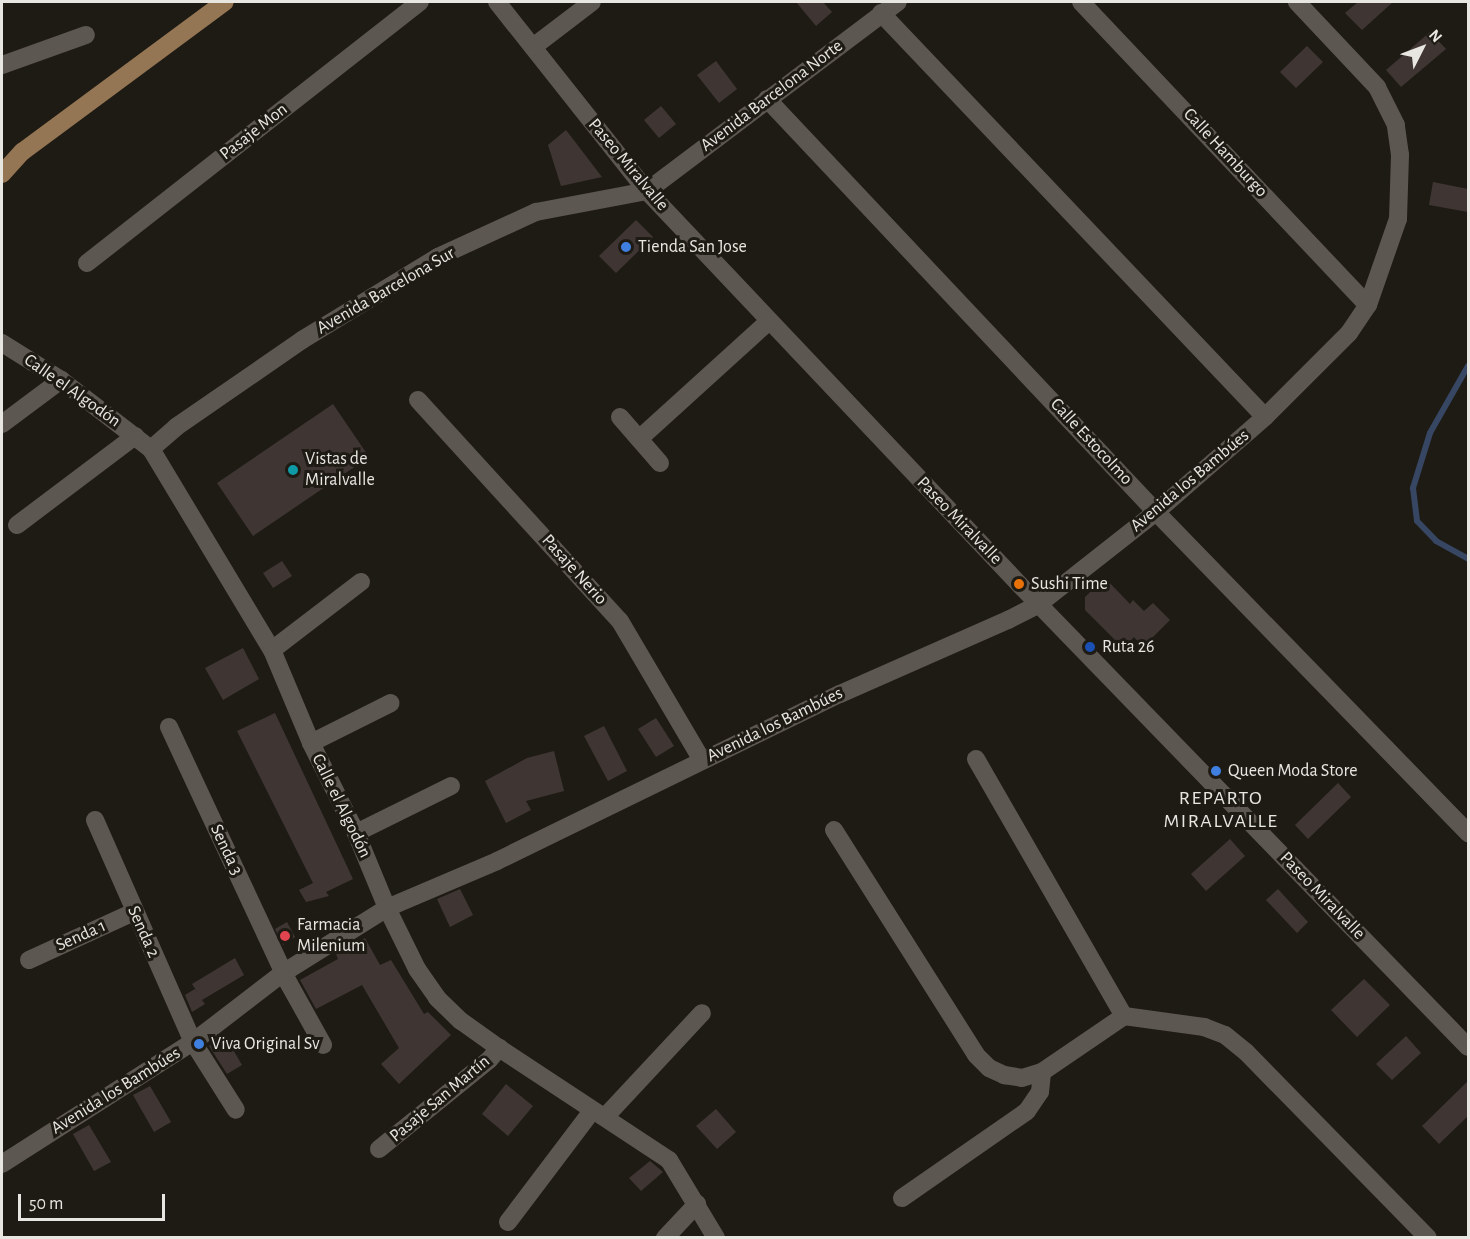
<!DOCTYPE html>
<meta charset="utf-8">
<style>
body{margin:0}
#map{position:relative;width:1470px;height:1239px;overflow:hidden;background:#1e1b14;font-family:"Alegreya Sans",sans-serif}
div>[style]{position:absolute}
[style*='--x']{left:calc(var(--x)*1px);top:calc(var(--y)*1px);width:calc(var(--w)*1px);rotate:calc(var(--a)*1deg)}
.stream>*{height:6px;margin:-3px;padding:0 3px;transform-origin:3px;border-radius:3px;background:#374662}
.building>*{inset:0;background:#3f3633}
.minor>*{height:18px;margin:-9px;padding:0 9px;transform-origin:9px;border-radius:9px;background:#5c5750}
.major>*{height:18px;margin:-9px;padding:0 9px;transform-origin:9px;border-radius:9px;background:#957654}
.dots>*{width:16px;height:16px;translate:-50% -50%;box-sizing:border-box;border:3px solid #1e1b14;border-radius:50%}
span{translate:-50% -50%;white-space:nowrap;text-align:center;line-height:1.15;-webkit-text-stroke:6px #1e1b14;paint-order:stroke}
.street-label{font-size:18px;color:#e8e6e1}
.poi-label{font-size:18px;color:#e8e6e1}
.left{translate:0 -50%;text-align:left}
.neighbourhood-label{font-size:20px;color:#e8e6e1;letter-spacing:1.5px}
.frame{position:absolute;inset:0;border:3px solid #e8e6e1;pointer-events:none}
.north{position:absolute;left:1392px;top:18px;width:60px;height:60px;-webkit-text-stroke:4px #1e1b14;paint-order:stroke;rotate:48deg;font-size:16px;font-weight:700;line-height:24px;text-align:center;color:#e8e6e1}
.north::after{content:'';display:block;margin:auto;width:21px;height:27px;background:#e8e6e1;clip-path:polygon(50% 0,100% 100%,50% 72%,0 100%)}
.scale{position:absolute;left:18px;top:1194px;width:147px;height:27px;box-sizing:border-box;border:3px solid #e8e6e1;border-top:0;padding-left:8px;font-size:18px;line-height:21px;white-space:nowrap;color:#e8e6e1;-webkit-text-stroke:4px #1e1b14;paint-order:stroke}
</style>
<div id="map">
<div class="stream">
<i style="--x:1468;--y:366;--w:77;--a:119.6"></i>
<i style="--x:1430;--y:433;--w:58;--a:107.2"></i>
<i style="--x:1413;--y:488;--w:33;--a:83"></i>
<i style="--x:1417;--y:521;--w:28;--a:46"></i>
<i style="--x:1436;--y:541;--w:37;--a:29"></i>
</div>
<div class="building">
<i style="clip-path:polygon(796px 2px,823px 2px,832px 12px,816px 26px)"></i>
<i style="clip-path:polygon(1358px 2px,1393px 2px,1362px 30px,1345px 13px)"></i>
<i style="clip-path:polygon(1430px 32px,1446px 49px,1401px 87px,1386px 70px)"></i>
<i style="clip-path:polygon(1307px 46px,1323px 62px,1296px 88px,1280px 72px)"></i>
<i style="clip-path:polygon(716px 61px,737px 89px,719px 103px,697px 75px)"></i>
<i style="clip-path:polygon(661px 106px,676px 124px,659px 138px,644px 120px)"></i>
<i style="clip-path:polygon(566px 130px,602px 177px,561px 186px,548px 145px)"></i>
<i style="clip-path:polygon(1433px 182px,1468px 189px,1468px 212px,1429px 205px)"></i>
<i style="clip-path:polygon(636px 220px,653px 237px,616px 273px,599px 256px)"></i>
<i style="clip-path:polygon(333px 404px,369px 457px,253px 536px,217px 483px)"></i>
<i style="clip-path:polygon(282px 561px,292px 576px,273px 588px,263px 573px)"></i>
<i style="clip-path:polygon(1105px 578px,1130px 604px,1133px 600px,1144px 611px,1153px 603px,1170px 620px,1143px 647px,1134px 637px,1123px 648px,1085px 610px,1085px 597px)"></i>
<i style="clip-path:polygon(243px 648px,259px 679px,223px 700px,205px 668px)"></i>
<i style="clip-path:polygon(275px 713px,353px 879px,326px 892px,329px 896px,306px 902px,299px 890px,313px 883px,237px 731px)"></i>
<i style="clip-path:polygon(656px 718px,674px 746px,656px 757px,638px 729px)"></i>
<i style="clip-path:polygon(604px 726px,627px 771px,608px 781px,584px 736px)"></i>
<i style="clip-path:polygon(554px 751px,564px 791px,526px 801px,531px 810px,506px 823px,485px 781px,527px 758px)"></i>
<i style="clip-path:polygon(1338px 783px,1351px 797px,1308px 839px,1295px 825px)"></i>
<i style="clip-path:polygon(1230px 839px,1245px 856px,1206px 891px,1191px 874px)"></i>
<i style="clip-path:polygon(460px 889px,473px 915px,450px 927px,437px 899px)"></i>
<i style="clip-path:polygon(1278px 889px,1308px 922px,1297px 933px,1266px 900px)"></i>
<i style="clip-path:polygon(287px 922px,295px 937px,283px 945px,275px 929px)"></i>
<i style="clip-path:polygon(365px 938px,380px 965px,391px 960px,424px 1014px,428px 1012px,451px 1035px,399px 1084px,381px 1064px,399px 1048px,362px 985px,316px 1009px,300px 980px,338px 959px,336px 954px)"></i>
<i style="clip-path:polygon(235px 958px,244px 975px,202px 1000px,205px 1004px,192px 1012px,185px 995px,195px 989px,198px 993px,192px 984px)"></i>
<i style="clip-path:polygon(1364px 979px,1390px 1005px,1357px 1037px,1331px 1010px)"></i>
<i style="clip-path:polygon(225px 1036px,242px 1065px,227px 1074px,209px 1046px)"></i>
<i style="clip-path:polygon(1406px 1036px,1421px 1053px,1392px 1080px,1376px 1064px)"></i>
<i style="clip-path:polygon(1468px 1081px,1468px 1116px,1439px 1144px,1422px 1126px)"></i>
<i style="clip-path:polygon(506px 1084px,533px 1106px,508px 1136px,482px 1114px)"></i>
<i style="clip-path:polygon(150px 1086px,171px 1122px,154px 1132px,133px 1095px)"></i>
<i style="clip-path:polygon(716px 1109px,736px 1132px,717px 1149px,696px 1126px)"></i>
<i style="clip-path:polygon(89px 1125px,111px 1162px,94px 1171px,73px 1134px)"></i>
<i style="clip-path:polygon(650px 1161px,663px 1172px,641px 1191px,629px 1178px)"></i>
</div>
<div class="minor">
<i style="--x:497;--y:2;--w:241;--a:51.6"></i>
<i style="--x:647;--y:191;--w:541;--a:46.57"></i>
<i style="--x:1019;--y:584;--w:645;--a:45.88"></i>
<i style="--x:1081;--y:2;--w:417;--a:46.6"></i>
<i style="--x:881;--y:13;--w:557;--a:46.45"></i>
<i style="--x:533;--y:47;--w:74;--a:-37.3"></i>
<i style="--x:2;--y:65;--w:89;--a:-19.7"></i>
<i style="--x:767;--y:99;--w:567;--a:46.71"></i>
<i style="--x:1156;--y:512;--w:448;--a:45.8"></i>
<i style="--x:87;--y:263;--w:423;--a:-38.1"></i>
<i style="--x:2;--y:343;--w:70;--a:32.1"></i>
<i style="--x:61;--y:380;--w:113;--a:37.5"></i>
<i style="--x:151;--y:449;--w:235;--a:59"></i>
<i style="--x:272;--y:650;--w:101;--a:67.2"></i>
<i style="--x:311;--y:743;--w:101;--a:63.4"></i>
<i style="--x:356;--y:833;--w:81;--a:67.5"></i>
<i style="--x:387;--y:908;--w:68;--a:63.8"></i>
<i style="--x:417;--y:969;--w:35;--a:55"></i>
<i style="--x:437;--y:998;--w:33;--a:44"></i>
<i style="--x:461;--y:1021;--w:47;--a:35.4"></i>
<i style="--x:499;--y:1048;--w:204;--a:33.4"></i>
<i style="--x:669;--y:1160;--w:91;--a:58.9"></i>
<i style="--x:418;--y:400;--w:299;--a:47.6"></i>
<i style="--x:620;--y:621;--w:161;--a:59.5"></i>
<i style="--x:620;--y:417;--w:61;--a:49"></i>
<i style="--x:2;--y:424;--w:74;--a:-36.7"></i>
<i style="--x:639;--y:439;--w:176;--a:-42.2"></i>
<i style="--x:151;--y:449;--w:33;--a:-41"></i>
<i style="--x:176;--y:427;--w:153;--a:-34.6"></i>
<i style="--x:302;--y:340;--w:159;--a:-31.4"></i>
<i style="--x:438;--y:257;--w:108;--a:-24.7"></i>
<i style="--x:536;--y:212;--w:113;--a:-10.7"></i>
<i style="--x:647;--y:191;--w:314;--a:-37"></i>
<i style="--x:17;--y:525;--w:148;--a:-37"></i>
<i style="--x:272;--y:650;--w:112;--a:-37.4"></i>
<i style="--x:169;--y:727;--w:281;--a:65"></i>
<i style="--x:288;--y:982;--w:72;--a:60.9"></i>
<i style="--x:311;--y:743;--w:89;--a:-26.6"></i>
<i style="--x:976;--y:759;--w:297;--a:60.1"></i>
<i style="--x:95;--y:820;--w:243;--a:66.2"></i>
<i style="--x:193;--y:1042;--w:80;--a:57.7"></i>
<i style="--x:834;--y:830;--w:266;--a:57.7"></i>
<i style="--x:976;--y:1055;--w:18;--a:45"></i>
<i style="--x:989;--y:1068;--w:17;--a:25"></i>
<i style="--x:1004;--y:1075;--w:18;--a:9"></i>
<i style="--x:1022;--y:1078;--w:21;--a:-17"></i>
<i style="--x:1042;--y:1072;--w:99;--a:-34.3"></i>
<i style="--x:1124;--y:1016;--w:81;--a:7.8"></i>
<i style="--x:1204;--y:1027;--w:22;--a:21"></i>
<i style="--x:1225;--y:1035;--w:27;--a:39"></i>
<i style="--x:1246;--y:1052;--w:260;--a:45.6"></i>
<i style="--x:356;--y:833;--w:106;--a:-26.3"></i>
<i style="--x:29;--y:960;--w:115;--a:-24.6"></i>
<i style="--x:605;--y:1117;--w:142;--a:-47"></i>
<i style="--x:379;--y:1149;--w:141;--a:-39"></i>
<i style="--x:489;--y:1060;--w:16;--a:-50"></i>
<i style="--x:2;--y:1164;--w:227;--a:-32.6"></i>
<i style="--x:193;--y:1042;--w:113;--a:-37.5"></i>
<i style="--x:283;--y:973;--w:123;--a:-32"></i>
<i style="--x:387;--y:908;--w:120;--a:-23.1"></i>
<i style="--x:497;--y:861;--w:381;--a:-26"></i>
<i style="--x:840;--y:694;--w:184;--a:-23.8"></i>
<i style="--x:1008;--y:620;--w:35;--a:-27"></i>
<i style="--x:1039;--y:604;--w:149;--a:-38.2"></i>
<i style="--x:1156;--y:512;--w:145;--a:-41.1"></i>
<i style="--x:1265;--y:417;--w:119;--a:-45"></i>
<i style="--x:1349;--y:333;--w:34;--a:-56"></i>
<i style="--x:1368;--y:305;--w:91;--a:-70.8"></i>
<i style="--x:1398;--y:219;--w:64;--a:-88.2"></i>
<i style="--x:1400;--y:155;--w:30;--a:-98"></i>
<i style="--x:1396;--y:125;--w:42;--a:-116.6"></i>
<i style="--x:1377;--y:87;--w:117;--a:-133.3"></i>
<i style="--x:902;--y:1198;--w:152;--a:-34.8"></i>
<i style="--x:1027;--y:1111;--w:23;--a:-56"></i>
<i style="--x:1040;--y:1092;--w:20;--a:-84"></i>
<i style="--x:508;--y:1222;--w:139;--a:-52.9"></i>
<i style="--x:665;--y:1238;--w:47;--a:-46.7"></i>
</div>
<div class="major">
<i style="--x:2;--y:174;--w:30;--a:-48"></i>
<i style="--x:22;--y:152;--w:252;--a:-36.5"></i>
</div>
<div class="dots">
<i style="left:626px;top:247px;background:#3f7fe0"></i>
<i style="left:293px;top:470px;background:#0f9aa8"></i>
<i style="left:1019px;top:584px;background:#e8710a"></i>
<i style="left:1090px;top:647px;background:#1a4fb4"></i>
<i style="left:1216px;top:771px;background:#3f7fe0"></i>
<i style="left:285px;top:936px;background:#e0444e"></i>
<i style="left:199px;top:1044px;background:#3f7fe0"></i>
</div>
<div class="street-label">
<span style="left:772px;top:96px;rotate:-37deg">Avenida Barcelona Norte</span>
<span style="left:254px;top:132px;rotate:-38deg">Pasaje Mon</span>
<span style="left:1225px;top:153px;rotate:47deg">Calle Hamburgo</span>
<span style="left:628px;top:165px;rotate:50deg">Paseo Miralvalle</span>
<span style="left:386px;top:291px;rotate:-30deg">Avenida Barcelona Sur</span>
<span style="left:72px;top:391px;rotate:35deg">Calle el Algodón</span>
<span style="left:1091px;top:442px;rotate:47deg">Calle Estocolmo</span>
<span style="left:1190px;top:481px;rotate:-40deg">Avenida los Bambúes</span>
<span style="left:959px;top:521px;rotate:46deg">Paseo Miralvalle</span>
<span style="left:574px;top:570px;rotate:48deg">Pasaje Nerio</span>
<span style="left:775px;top:725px;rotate:-26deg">Avenida los Bambúes</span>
<span style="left:341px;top:806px;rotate:64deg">Calle el Algodón</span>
<span style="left:226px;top:850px;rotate:65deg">Senda 3</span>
<span style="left:1322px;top:896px;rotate:46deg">Paseo Miralvalle</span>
<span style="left:143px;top:932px;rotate:66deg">Senda 2</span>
<span style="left:81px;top:936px;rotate:-24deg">Senda 1</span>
<span style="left:116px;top:1091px;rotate:-32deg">Avenida los Bambúes</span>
<span style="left:440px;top:1099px;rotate:-40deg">Pasaje San Martín</span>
</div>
<div class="poi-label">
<span class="left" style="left:638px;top:247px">Tienda San Jose</span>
<span class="left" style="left:305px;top:470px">Vistas de<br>Miralvalle</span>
<span class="left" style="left:1031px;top:584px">Sushi Time</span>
<span class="left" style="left:1102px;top:647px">Ruta 26</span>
<span class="left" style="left:1228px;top:771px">Queen Moda Store</span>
<span class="left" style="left:297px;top:936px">Farmacia<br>Milenium</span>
<span class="left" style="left:211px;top:1044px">Viva Original Sv</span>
</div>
<div class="neighbourhood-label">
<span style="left:1221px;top:810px">REPARTO<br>MIRALVALLE</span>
</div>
<div class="frame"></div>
<div class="north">N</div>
<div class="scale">50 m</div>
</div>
